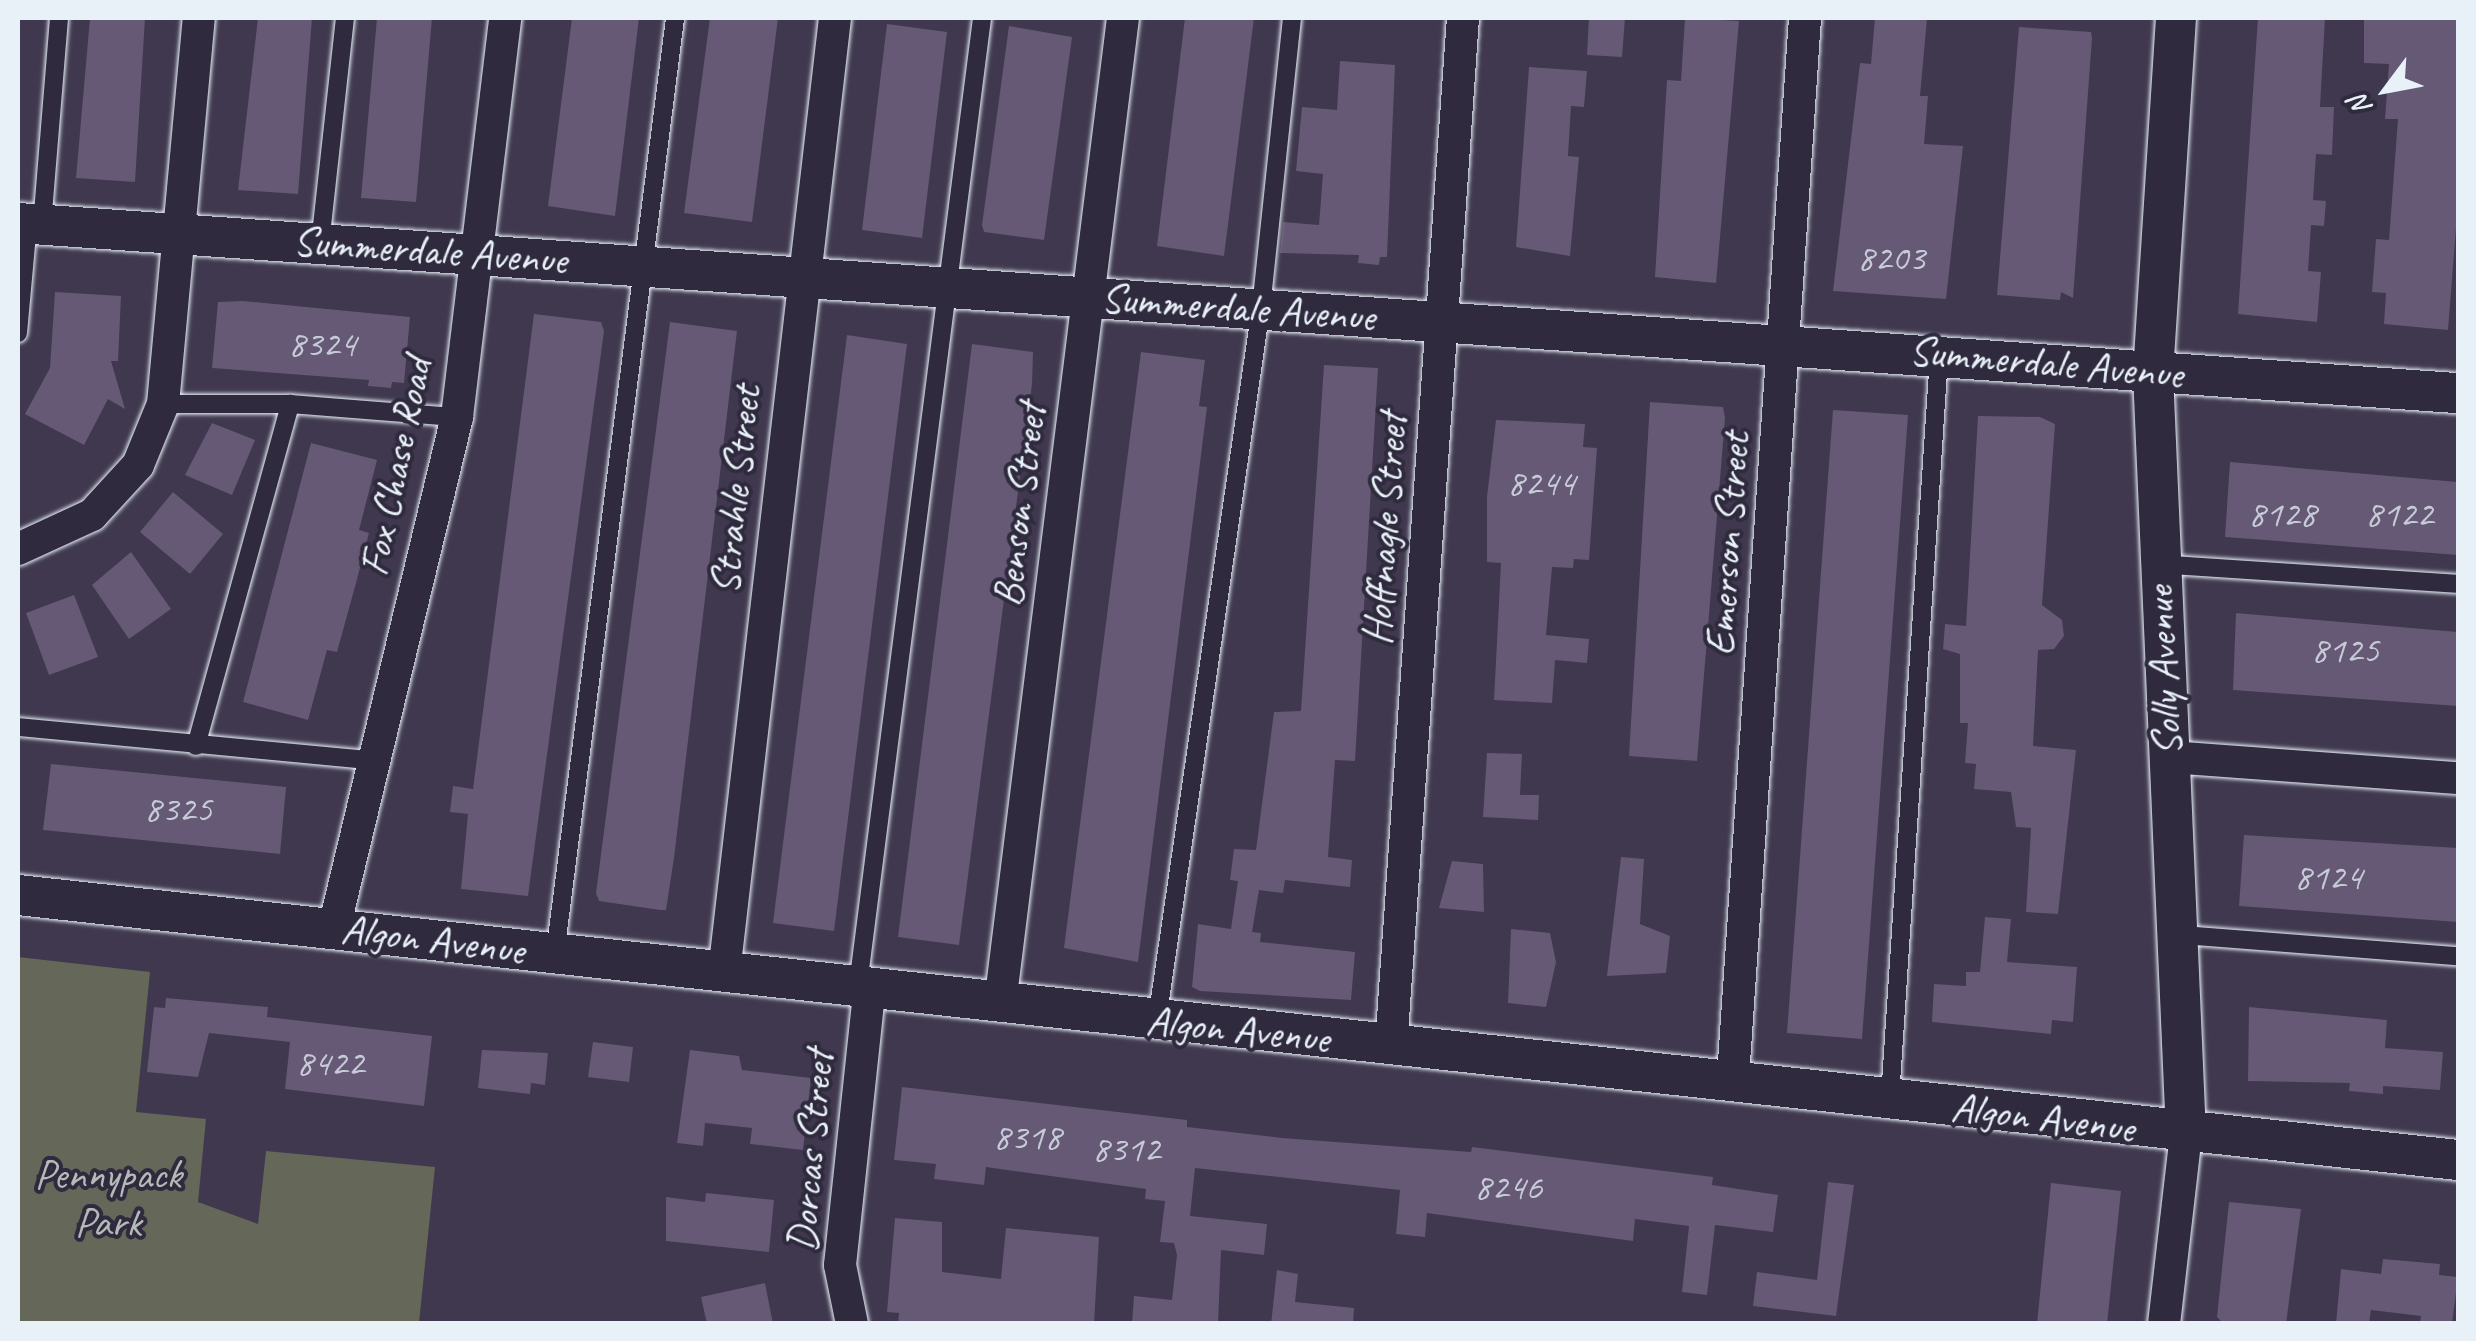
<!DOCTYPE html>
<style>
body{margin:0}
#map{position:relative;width:2476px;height:1341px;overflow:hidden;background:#3f384e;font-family:Caveat,sans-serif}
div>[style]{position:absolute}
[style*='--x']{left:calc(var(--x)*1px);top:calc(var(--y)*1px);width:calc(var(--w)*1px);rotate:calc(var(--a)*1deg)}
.green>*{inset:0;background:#656759}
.building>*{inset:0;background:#655975}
.roads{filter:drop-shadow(0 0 2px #e8f1f8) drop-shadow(0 0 2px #e8f1f8)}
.service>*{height:18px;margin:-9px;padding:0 9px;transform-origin:9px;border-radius:9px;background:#2f2a3d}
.minor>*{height:32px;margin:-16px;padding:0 16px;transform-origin:16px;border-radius:16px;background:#2f2a3d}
.tertiary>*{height:40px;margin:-20px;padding:0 20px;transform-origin:20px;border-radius:20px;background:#2f2a3d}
span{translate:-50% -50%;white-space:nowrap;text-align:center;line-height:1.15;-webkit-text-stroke:8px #2f2a3d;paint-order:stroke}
.number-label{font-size:38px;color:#c7cbd7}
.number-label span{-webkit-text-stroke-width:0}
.street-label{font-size:42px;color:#e8f1f8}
.park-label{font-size:42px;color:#b4bab8}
.frame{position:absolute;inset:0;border:20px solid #e8f1f8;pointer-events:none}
.north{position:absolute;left:2336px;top:40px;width:100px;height:100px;-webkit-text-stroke:8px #2f2a3d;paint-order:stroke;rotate:238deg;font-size:28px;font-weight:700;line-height:40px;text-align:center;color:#e8f1f8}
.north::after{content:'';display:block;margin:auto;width:35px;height:45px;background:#e8f1f8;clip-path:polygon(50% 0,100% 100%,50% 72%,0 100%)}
</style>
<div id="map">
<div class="green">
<i style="clip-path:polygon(18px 957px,150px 972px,136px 1112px,206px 1119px,198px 1202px,258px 1224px,266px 1151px,435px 1167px,419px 1323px,18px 1323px)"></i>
</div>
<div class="building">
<i style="clip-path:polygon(90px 18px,145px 18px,135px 182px,76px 178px)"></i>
<i style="clip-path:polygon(258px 18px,312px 18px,298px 194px,238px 190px)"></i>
<i style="clip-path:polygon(377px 18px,432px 18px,416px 202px,361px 198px)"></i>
<i style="clip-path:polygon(572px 18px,639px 18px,615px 216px,548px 206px)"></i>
<i style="clip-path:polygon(710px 18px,778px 18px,752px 222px,684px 213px)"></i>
<i style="clip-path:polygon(1185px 18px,1254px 18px,1224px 256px,1157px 246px)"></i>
<i style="clip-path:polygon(1589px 18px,1625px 18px,1622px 57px,1587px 55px)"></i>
<i style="clip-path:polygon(1685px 18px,1739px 21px,1716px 283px,1655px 277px,1667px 80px,1681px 81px)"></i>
<i style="clip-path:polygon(1875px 18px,1927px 18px,1920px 96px,1928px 96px,1924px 144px,1963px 146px,1946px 299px,1833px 291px,1860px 63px,1871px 64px)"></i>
<i style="clip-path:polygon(2258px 18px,2325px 18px,2320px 107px,2334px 107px,2332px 155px,2316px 154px,2313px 200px,2326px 201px,2324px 226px,2311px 225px,2308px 271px,2321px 272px,2317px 322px,2238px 314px)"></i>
<i style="clip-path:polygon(2364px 18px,2458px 18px,2458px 203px,2448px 330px,2384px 324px,2386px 293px,2372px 292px,2376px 239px,2389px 240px,2398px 119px,2385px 119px,2389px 64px,2364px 63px)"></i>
<i style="clip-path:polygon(887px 24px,947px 32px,922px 238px,862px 230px)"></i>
<i style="clip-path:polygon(1009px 26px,1072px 37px,1044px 240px,984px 232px,982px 225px)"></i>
<i style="clip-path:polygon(2019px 27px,2091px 32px,2092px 38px,2073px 298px,2061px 292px,2060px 300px,1997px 295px)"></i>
<i style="clip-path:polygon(1340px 61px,1395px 65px,1387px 257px,1380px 257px,1379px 265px,1358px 263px,1359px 255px,1280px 253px,1283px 222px,1319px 225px,1323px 174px,1296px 171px,1302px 107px,1337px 110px)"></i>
<i style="clip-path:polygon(1529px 67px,1587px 71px,1584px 107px,1571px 106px,1568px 156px,1579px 157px,1570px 256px,1516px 247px)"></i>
<i style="clip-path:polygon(55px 292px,121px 296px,118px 361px,111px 361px,125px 409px,108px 399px,84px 445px,25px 414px,50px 368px)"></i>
<i style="clip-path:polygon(243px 301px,410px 317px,404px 383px,392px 382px,391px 388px,368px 386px,369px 380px,212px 368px,218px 302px)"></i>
<i style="clip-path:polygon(534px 314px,601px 322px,604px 331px,528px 896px,461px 889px,468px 814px,450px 812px,453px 786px,473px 789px)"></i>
<i style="clip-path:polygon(670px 322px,737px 331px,674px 858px,666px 910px,660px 910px,599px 901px,596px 893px)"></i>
<i style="clip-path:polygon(847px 335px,907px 344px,834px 931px,773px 923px)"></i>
<i style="clip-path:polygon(972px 344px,1033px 352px,1032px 384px,959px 945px,898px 937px)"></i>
<i style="clip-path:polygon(1141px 352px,1205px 360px,1199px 406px,1207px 407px,1138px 962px,1064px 948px)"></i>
<i style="clip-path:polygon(1324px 365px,1378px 368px,1355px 761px,1335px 760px,1328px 857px,1352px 860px,1350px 887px,1285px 880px,1283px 893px,1259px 890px,1252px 932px,1261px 933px,1260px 942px,1355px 952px,1351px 1000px,1200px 991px,1192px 987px,1198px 924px,1231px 929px,1238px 881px,1230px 880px,1234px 849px,1256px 850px,1274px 712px,1301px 711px)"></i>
<i style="clip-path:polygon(1650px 402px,1723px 407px,1725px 418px,1697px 761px,1629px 756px)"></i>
<i style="clip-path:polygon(1833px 410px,1908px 415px,1862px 1039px,1787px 1033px)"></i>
<i style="clip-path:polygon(1978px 416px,2040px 417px,2055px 424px,2042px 605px,2062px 620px,2064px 636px,2054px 649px,2038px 650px,2033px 746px,2076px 750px,2058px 914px,2026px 912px,2031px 828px,2016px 827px,2011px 792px,1974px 789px,1976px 764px,1965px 763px,1968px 723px,1960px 723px,1960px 654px,1943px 649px,1945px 624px,1966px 626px)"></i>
<i style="clip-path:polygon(1496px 420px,1585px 424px,1583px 447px,1597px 448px,1589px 560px,1574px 559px,1573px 568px,1552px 567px,1546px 635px,1589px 639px,1587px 663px,1555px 660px,1552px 703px,1494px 700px,1501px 563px,1487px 562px,1487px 497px)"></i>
<i style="clip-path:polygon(212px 423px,255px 440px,232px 495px,185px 475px)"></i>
<i style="clip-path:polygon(311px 443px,377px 460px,359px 530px,369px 533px,356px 583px,337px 652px,327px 650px,308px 720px,243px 702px)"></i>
<i style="clip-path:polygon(2230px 462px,2458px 482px,2458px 555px,2225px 537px)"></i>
<i style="clip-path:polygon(173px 492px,223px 534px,190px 574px,140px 532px)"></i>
<i style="clip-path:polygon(131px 552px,171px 609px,129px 639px,92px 585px)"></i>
<i style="clip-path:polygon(74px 595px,98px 657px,49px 675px,26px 613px)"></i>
<i style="clip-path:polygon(2236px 613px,2458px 632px,2458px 706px,2233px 690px)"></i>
<i style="clip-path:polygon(1487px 753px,1522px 754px,1520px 795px,1539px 795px,1538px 820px,1483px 817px)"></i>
<i style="clip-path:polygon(51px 764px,286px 787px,280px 854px,43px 830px)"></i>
<i style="clip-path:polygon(2244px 835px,2458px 848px,2458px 922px,2239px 906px)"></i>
<i style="clip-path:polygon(1621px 857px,1644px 859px,1640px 924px,1670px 936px,1666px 973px,1607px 976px)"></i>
<i style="clip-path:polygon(1452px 861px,1483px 864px,1484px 912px,1439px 908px)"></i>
<i style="clip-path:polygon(1985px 917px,2011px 919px,2007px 962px,2077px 967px,2073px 1022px,2052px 1020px,2051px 1034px,1932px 1022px,1934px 984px,1966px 986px,1966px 972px,1980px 972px)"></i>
<i style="clip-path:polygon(1511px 929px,1550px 933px,1556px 962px,1546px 1007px,1508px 1003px)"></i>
<i style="clip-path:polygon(166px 998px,268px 1007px,267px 1017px,432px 1036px,424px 1106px,285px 1089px,290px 1042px,209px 1033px,198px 1077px,147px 1072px,154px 1007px,165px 1008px)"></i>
<i style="clip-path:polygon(2249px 1007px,2387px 1020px,2385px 1048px,2443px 1052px,2440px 1090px,2383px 1086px,2383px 1094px,2349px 1091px,2350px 1083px,2248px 1081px)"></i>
<i style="clip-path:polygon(593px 1042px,633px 1047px,629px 1082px,588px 1077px)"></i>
<i style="clip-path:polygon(482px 1050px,548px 1053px,545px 1085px,531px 1083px,530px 1094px,478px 1088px)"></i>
<i style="clip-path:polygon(690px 1050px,739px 1056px,742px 1070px,811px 1078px,803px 1150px,750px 1144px,752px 1128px,705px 1123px,703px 1146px,677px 1143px)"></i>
<i style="clip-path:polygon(902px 1087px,1187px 1120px,1187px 1127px,1282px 1138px,1471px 1152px,1472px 1147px,1713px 1177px,1712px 1185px,1778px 1195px,1773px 1232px,1715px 1225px,1707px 1295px,1682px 1292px,1689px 1226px,1635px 1219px,1633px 1241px,1427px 1213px,1425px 1237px,1396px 1234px,1400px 1190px,1195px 1168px,1190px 1216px,1267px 1224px,1264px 1255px,1221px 1250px,1218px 1324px,1132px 1324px,1134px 1296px,1172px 1300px,1177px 1255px,1174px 1243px,1160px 1242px,1165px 1201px,1145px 1199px,1146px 1189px,986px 1167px,984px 1185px,934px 1179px,936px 1164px,894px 1160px)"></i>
<i style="clip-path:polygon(1828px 1182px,1854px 1185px,1836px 1316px,1753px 1306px,1757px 1272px,1817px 1280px)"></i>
<i style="clip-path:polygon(2051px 1183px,2121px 1191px,2107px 1324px,2037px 1324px)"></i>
<i style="clip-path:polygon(706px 1193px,774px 1200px,769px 1252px,666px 1241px,666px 1197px,705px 1202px)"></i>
<i style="clip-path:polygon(2229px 1202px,2301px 1209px,2286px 1324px,2224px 1324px,2217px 1317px)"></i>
<i style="clip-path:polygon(895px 1218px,942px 1222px,942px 1272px,1001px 1279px,1006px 1228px,1099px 1237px,1094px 1324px,898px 1324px,899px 1313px,887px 1312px)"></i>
<i style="clip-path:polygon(2383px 1259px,2440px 1264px,2439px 1275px,2458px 1277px,2452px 1324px,2420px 1324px,2421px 1316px,2371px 1310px,2369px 1324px,2336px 1324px,2341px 1269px,2381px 1274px)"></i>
<i style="clip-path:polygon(1277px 1270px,1298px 1274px,1295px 1302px,1354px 1308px,1353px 1324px,1271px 1324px)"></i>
<i style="clip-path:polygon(765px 1283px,773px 1324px,707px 1324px,701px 1297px)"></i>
</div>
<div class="roads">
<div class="service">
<i style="--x:42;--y:225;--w:208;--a:-85.3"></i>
<i style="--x:320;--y:244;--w:227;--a:-83.7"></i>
<i style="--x:18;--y:333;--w:109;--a:-84.8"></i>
<i style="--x:163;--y:404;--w:127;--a:0"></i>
<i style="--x:290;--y:404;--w:168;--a:4.5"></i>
<i style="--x:2158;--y:564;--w:301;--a:3.8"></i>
<i style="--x:18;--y:727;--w:353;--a:5.4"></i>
<i style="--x:196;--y:746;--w:355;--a:-74.6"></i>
<i style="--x:2182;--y:935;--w:277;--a:4.4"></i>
<i style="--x:555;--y:954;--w:944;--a:-82.69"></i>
<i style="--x:858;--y:985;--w:975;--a:-82.69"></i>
<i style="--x:1157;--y:1020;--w:720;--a:-81.69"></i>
<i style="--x:1261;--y:308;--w:292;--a:-83.9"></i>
<i style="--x:1890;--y:1098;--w:744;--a:-86.22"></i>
</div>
<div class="minor">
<i style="--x:18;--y:549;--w:81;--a:-24.7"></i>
<i style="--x:92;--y:515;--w:68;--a:-47.4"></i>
<i style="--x:138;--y:465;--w:66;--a:-67.7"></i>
<i style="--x:163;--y:404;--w:388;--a:-84.7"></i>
<i style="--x:2169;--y:757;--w:290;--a:4.2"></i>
<i style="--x:334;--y:928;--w:526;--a:-76.47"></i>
<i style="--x:457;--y:417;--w:402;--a:-83.1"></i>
<i style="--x:724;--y:973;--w:961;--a:-83.37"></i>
<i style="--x:1000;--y:1004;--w:994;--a:-82.89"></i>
<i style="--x:1391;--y:1047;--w:1032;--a:-86"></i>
<i style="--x:1733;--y:1077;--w:1061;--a:-86.11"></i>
<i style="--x:852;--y:1324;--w:60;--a:-101.5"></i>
<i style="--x:840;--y:1265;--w:281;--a:-83.9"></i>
<i style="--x:2164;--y:1324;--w:190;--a:-83.4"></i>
</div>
<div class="tertiary">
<i style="--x:2176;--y:18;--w:356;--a:93.7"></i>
<i style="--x:2153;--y:373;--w:763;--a:87.52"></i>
<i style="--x:18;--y:223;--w:2446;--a:3.99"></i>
<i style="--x:18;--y:895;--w:2454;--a:6.2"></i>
</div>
</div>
<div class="number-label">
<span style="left:1891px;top:258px">8203</span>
<span style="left:322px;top:344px">8324</span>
<span style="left:1541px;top:483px">8244</span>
<span style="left:2282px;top:514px">8128</span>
<span style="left:2399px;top:514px">8122</span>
<span style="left:2345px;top:650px">8125</span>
<span style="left:178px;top:809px">8325</span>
<span style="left:2328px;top:877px">8124</span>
<span style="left:330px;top:1063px">8422</span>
<span style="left:1027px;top:1137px">8318</span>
<span style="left:1126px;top:1149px">8312</span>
<span style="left:1508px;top:1187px">8246</span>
</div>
<div class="street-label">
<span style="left:430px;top:251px;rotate:4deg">Summerdale Avenue</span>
<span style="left:1238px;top:308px;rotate:4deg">Summerdale Avenue</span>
<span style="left:2046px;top:363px;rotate:5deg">Summerdale Avenue</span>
<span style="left:396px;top:467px;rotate:-78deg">Fox Chase Road</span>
<span style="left:736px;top:490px;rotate:-84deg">Strahle Street</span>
<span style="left:1020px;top:505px;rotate:-83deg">Benson Street</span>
<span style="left:1385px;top:529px;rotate:-86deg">Hoffnagle Street</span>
<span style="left:1728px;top:544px;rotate:-86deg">Emerson Street</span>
<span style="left:2164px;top:671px;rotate:-93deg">Solly Avenue</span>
<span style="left:433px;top:940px;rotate:7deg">Algon Avenue</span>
<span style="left:1238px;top:1030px;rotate:6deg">Algon Avenue</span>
<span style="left:2043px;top:1118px;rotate:7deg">Algon Avenue</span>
<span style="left:811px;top:1151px;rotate:-85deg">Dorcas Street</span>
</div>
<div class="park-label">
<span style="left:108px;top:1199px">Pennypack<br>Park</span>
</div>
<div class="frame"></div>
<div class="north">N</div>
</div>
